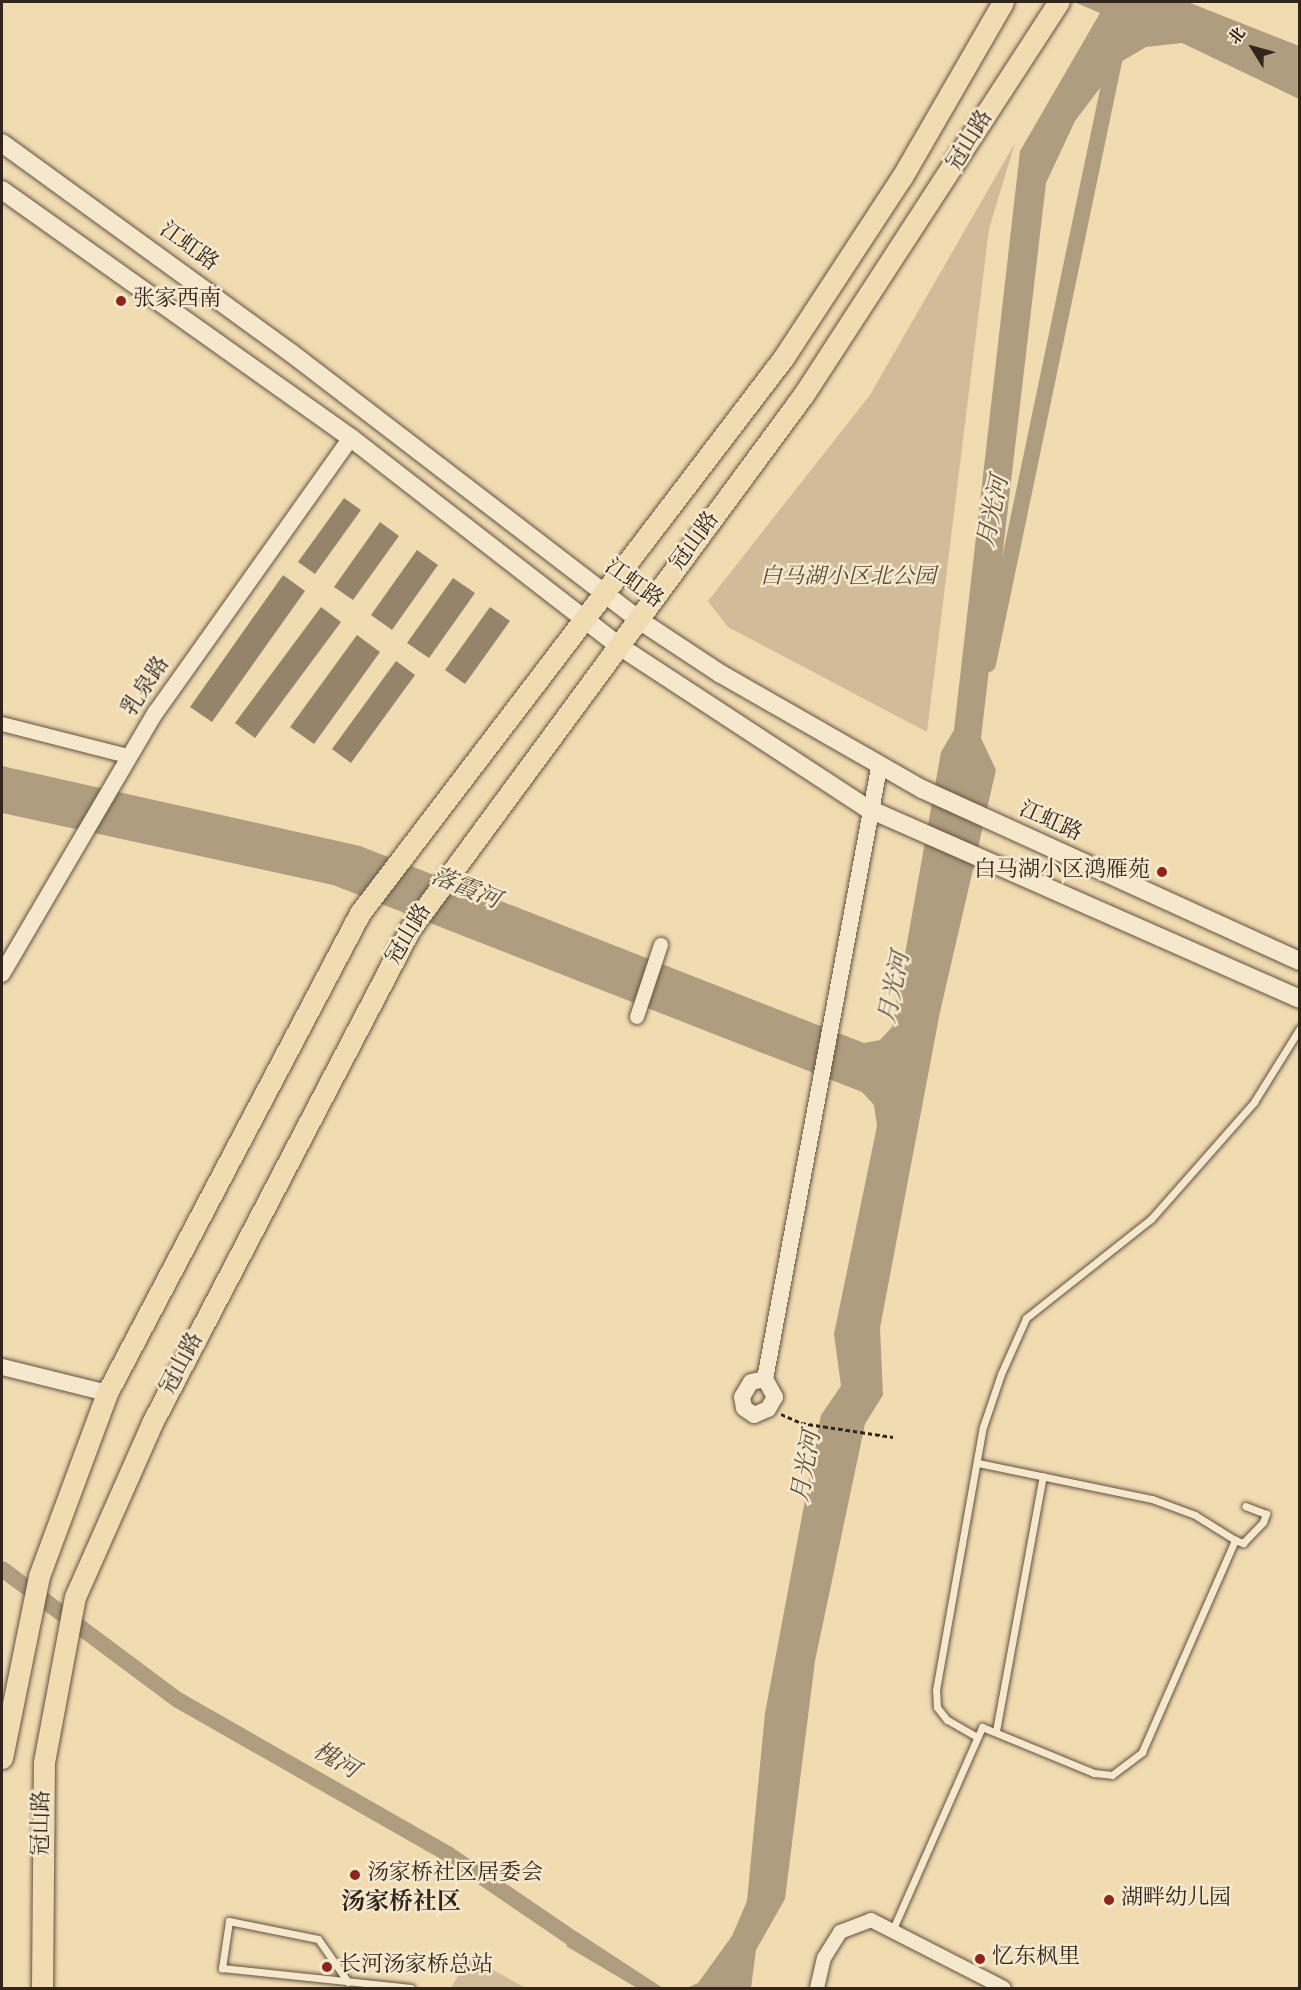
<!DOCTYPE html>
<meta charset="utf-8">
<style>
body{margin:0}
#map{position:relative;width:1301px;height:1990px;overflow:hidden;background:#f1dbb1;font-family:"Sorts Mill Goudy","Noto Serif SC",serif}
div>[style]{position:absolute}
[style*='--x']{left:calc(var(--x)*1px);top:calc(var(--y)*1px);width:calc(var(--w)*1px);rotate:calc(var(--a)*1deg)}
.green>*{inset:0;background:#d0bc98}
.water>*{inset:0;background:#b09d7f}
.canal>*{height:16px;margin:-8px;padding:0 8px;transform-origin:8px;border-radius:8px;background:#b09d7f}
.building>*{inset:0;background:#95846a}
.path>*{height:3px;margin-top:-1.5px;transform-origin:0;background:repeating-linear-gradient(90deg,#31251d 0 4.5px,transparent 0 7.5px)}
.roads{filter:drop-shadow(0 0 2px #615242) drop-shadow(0 0 2px #615242)}
.service>*{height:7px;margin:-3.5px;padding:0 3.5px;transform-origin:3.5px;border-radius:3.5px;background:#f6e8cc}
.minor>*{height:14px;margin:-7px;padding:0 7px;transform-origin:7px;border-radius:7px;background:#f6e8cc}
.tertiary>*{height:16px;margin:-8px;padding:0 8px;transform-origin:8px;border-radius:8px;background:#f6e8cc}
.secondary>*{height:18px;margin:-9px;padding:0 9px;transform-origin:9px;border-radius:9px;background:#f6e8cc}
.primary>*{height:21px;margin:-10.5px;padding:0 10.5px;transform-origin:10.5px;border-radius:10.5px;background:#f1dbb1}
.dots>*{width:16px;height:16px;translate:-50% -50%;box-sizing:border-box;border:3px solid #f6e8cc;border-radius:50%}
span{translate:-50% -50%;white-space:nowrap;text-align:center;line-height:1.15;-webkit-text-stroke:5px #f6e8cc;paint-order:stroke}
.street-label{font-size:22px;color:#31251d}
.poi-label{font-size:22px;color:#31251d}
.left{translate:0 -50%;text-align:left}
.right{translate:-100% -50%;text-align:right}
.park-label{font-size:22px;color:#594b3c;font-style:italic}
.water-label{font-size:24px;color:#5d4f3f;font-style:italic}
.neighbourhood-label{font-size:24px;color:#31251d;font-weight:700}
.frame{position:absolute;inset:0;border:3px solid #31251d;pointer-events:none}
.north{position:absolute;left:1223px;top:18px;width:60px;height:60px;-webkit-text-stroke:4px #f6e8cc;paint-order:stroke;rotate:307deg;font-size:16px;font-weight:700;line-height:24px;text-align:center;color:#31251d}
.north::after{content:'';display:block;margin:auto;width:21px;height:27px;background:#31251d;clip-path:polygon(50% 0,100% 100%,50% 72%,0 100%)}
</style>
<div id="map">
<div class="green">
<i style="clip-path:polygon(1015px 143px,989px 229px,927px 732px,728px 627px,708px 601px,870px 395px)"></i>
<i style="clip-path:polygon(469px 1957px,526px 1988px,451px 1988px)"></i>
</div>
<div class="water">
<i style="clip-path:polygon(1074px 2px,1185px 2px,1189px 11px,1299px 60px,1299px 99px,1182px 43px,1146px 47px,1119px 63px,1075px 121px,1046px 183px,981px 738px,996px 770px,940px 1012px,880px 1328px,883px 1395px,865px 1424px,815px 1661px,785px 1899px,756px 1950px,751px 1988px,687px 1988px,698px 1983px,732px 1936px,747px 1901px,765px 1713px,821px 1415px,841px 1386px,834px 1334px,877px 1126px,874px 1105px,862px 1092px,333px 885px,2px 813px,2px 766px,360px 846px,864px 1043px,880px 1040px,892px 1027px,941px 752px,954px 730px,1020px 151px,1100px 13px)"></i>
<i style="clip-path:polygon(577px 1932px,663px 1988px,637px 1988px,566px 1946px)"></i>
</div>
<div class="canal">
<i style="--x:1166;--y:2;--w:144;--a:21.6"></i>
<i style="--x:988;--y:664;--w:625;--a:-78.19"></i>
<i style="--x:2;--y:1569;--w:219;--a:36.7"></i>
<i style="--x:178;--y:1700;--w:311;--a:29.7"></i>
<i style="--x:448;--y:1854;--w:171;--a:34.2"></i>
</div>
<div class="building">
<i style="clip-path:polygon(344px 498px,361px 510px,315px 574px,298px 562px)"></i>
<i style="clip-path:polygon(380px 522px,399px 536px,353px 600px,334px 587px)"></i>
<i style="clip-path:polygon(417px 550px,438px 565px,392px 630px,371px 615px)"></i>
<i style="clip-path:polygon(283px 575px,305px 591px,212px 722px,190px 707px)"></i>
<i style="clip-path:polygon(453px 578px,475px 593px,429px 658px,407px 643px)"></i>
<i style="clip-path:polygon(321px 607px,341px 622px,255px 738px,235px 723px)"></i>
<i style="clip-path:polygon(490px 607px,510px 621px,465px 684px,445px 670px)"></i>
<i style="clip-path:polygon(357px 635px,380px 652px,314px 744px,290px 727px)"></i>
<i style="clip-path:polygon(396px 661px,415px 675px,351px 763px,332px 749px)"></i>
</div>
<div class="path">
<i style="--x:781;--y:1414;--w:22;--a:24"></i>
<i style="--x:801;--y:1423;--w:93;--a:8.7"></i>
</div>
<div class="roads">
<div class="service">
<i style="--x:978;--y:1463;--w:178;--a:11.7"></i>
<i style="--x:1152;--y:1499;--w:46;--a:20.4"></i>
<i style="--x:1195;--y:1515;--w:47;--a:32"></i>
<i style="--x:996;--y:1731;--w:259;--a:-79.6"></i>
<i style="--x:977;--y:1737;--w:34;--a:-150"></i>
<i style="--x:947;--y:1720;--w:16;--a:-128"></i>
<i style="--x:937;--y:1707;--w:17;--a:-93"></i>
<i style="--x:936;--y:1690;--w:267;--a:-79.9"></i>
<i style="--x:983;--y:1427;--w:56;--a:-71.2"></i>
<i style="--x:1001;--y:1374;--w:61;--a:-65.9"></i>
<i style="--x:1026;--y:1318;--w:159;--a:-38.4"></i>
<i style="--x:1151;--y:1219;--w:156;--a:-48.6"></i>
<i style="--x:1254;--y:1102;--w:87;--a:-58.1"></i>
<i style="--x:893;--y:1929;--w:221;--a:-66.2"></i>
<i style="--x:982;--y:1727;--w:121;--a:22.3"></i>
<i style="--x:1094;--y:1773;--w:18;--a:6"></i>
<i style="--x:1112;--y:1775;--w:38;--a:-37"></i>
<i style="--x:1142;--y:1752;--w:232;--a:-66.3"></i>
<i style="--x:1235;--y:1540;--w:9;--a:21"></i>
<i style="--x:1243;--y:1543;--w:29;--a:-46"></i>
<i style="--x:1263;--y:1522;--w:9;--a:-69"></i>
<i style="--x:1266;--y:1514;--w:22;--a:-159"></i>
<i style="--x:348;--y:1982;--w:52;--a:-124.9"></i>
<i style="--x:318;--y:1939;--w:91;--a:-168.6"></i>
<i style="--x:229;--y:1921;--w:48;--a:98.5"></i>
<i style="--x:222;--y:1968;--w:190;--a:6"></i>
</div>
<div class="minor">
<i style="--x:2;--y:724;--w:130;--a:14.3"></i>
<i style="--x:637;--y:1017;--w:76;--a:-71.6"></i>
<i style="--x:817;--y:1988;--w:31;--a:-77"></i>
<i style="--x:824;--y:1958;--w:31;--a:-58"></i>
<i style="--x:840;--y:1932;--w:33;--a:-21"></i>
<i style="--x:871;--y:1920;--w:149;--a:27.1"></i>
</div>
<div class="tertiary">
<i style="--x:2;--y:974;--w:304;--a:-59.6"></i>
<i style="--x:156;--y:712;--w:336;--a:-54.6"></i>
<i style="--x:2;--y:1367;--w:108;--a:13.9"></i>
<i style="--x:765;--y:1379;--w:21;--a:61"></i>
<i style="--x:775;--y:1397;--w:14;--a:120"></i>
<i style="--x:768;--y:1409;--w:15;--a:157"></i>
<i style="--x:754;--y:1415;--w:12;--a:-145"></i>
<i style="--x:744;--y:1408;--w:11;--a:-100"></i>
<i style="--x:742;--y:1397;--w:17;--a:-59"></i>
<i style="--x:751;--y:1382;--w:14;--a:-12"></i>
<i style="--x:765;--y:1379;--w:622;--a:-79.43"></i>
</div>
<div class="secondary">
<i style="--x:2;--y:143;--w:356;--a:36"></i>
<i style="--x:290;--y:352;--w:440;--a:37.5"></i>
<i style="--x:639;--y:620;--w:98;--a:33.4"></i>
<i style="--x:721;--y:674;--w:232;--a:29.8"></i>
<i style="--x:922;--y:789;--w:415;--a:24.5"></i>
<i style="--x:2;--y:190;--w:428;--a:35.4"></i>
<i style="--x:351;--y:438;--w:339;--a:37.8"></i>
<i style="--x:619;--y:646;--w:296;--a:33.2"></i>
<i style="--x:867;--y:808;--w:473;--a:23.8"></i>
</div>
<div class="primary">
<i style="--x:2;--y:1758;--w:186;--a:-78.5"></i>
<i style="--x:39;--y:1576;--w:195;--a:-69.6"></i>
<i style="--x:107;--y:1393;--w:543;--a:-62.21"></i>
<i style="--x:360;--y:913;--w:699;--a:-52.67"></i>
<i style="--x:784;--y:357;--w:215;--a:-56.8"></i>
<i style="--x:902;--y:177;--w:202;--a:-60"></i>
<i style="--x:42;--y:1988;--w:226;--a:-89.5"></i>
<i style="--x:44;--y:1762;--w:168;--a:-79.4"></i>
<i style="--x:75;--y:1597;--w:190;--a:-66.1"></i>
<i style="--x:152;--y:1423;--w:557;--a:-62.42"></i>
<i style="--x:410;--y:929;--w:664;--a:-53.63"></i>
<i style="--x:804;--y:394;--w:468;--a:-57"></i>
</div>
</div>
<div class="dots">
<i style="left:121px;top:301px;background:#8f2418"></i>
<i style="left:1162px;top:872px;background:#8f2418"></i>
<i style="left:355px;top:1875px;background:#8f2418"></i>
<i style="left:1109px;top:1900px;background:#8f2418"></i>
<i style="left:980px;top:1959px;background:#8f2418"></i>
<i style="left:327px;top:1967px;background:#8f2418"></i>
</div>
<div class="street-label">
<span style="left:971px;top:141px;rotate:-58deg">冠山路</span>
<span style="left:188px;top:248px;rotate:36deg">江虹路</span>
<span style="left:696px;top:542px;rotate:-54deg">冠山路</span>
<span style="left:633px;top:585px;rotate:36deg">江虹路</span>
<span style="left:147px;top:687px;rotate:-56deg">乳泉路</span>
<span style="left:1050px;top:823px;rotate:24deg">江虹路</span>
<span style="left:410px;top:935px;rotate:-59deg">冠山路</span>
<span style="left:183px;top:1364px;rotate:-62deg">冠山路</span>
<span style="left:43px;top:1823px;rotate:-89deg">冠山路</span>
</div>
<div class="poi-label">
<span class="left" style="left:133px;top:301px">张家西南</span>
<span class="right" style="left:1150px;top:872px">白马湖小区鸿雁苑</span>
<span class="left" style="left:367px;top:1875px">汤家桥社区居委会</span>
<span class="left" style="left:1121px;top:1900px">湖畔幼儿园</span>
<span class="left" style="left:992px;top:1959px">忆东枫里</span>
<span class="left" style="left:339px;top:1967px">长河汤家桥总站</span>
</div>
<div class="park-label">
<span style="left:848px;top:579px">白马湖小区北公园</span>
</div>
<div class="water-label">
<span style="left:995px;top:512px;rotate:-78deg">月光河</span>
<span style="left:465px;top:890px;rotate:22deg">落霞河</span>
<span style="left:896px;top:988px;rotate:-78deg">月光河</span>
<span style="left:808px;top:1467px;rotate:-80deg">月光河</span>
<span style="left:335px;top:1762px;rotate:30deg">槐河</span>
</div>
<div class="neighbourhood-label">
<span style="left:401px;top:1904px">汤家桥社区</span>
</div>
<div class="frame"></div>
<div class="north">北</div>
</div>
